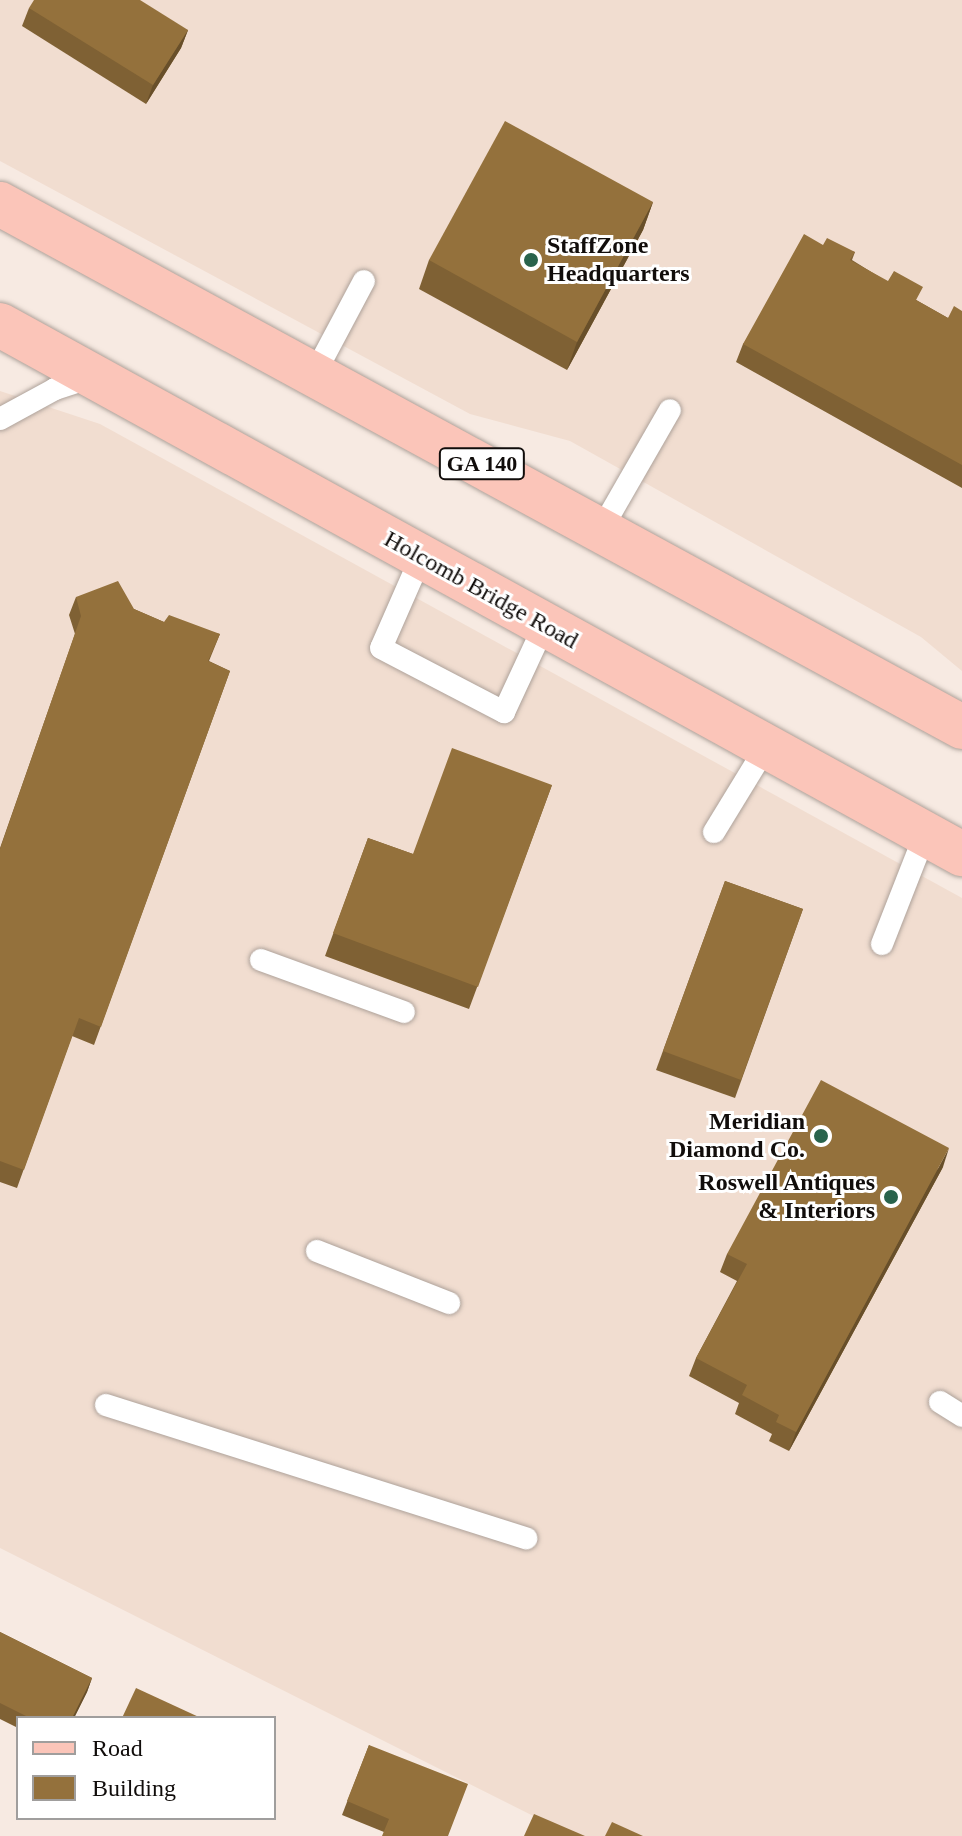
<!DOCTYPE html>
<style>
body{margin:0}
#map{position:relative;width:962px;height:1836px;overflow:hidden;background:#f7eae2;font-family:"Times New Roman",serif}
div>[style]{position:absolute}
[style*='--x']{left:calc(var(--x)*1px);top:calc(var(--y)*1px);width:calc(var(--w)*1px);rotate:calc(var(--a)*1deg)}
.built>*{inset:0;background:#f1ddd0}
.roads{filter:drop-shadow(0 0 2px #aea29a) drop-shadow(0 0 2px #aea29a)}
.service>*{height:22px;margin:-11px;padding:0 11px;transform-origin:11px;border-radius:11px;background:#fff}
.primary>*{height:44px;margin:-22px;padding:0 22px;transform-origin:22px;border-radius:22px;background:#fbc5b9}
.wall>*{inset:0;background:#7f6134}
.shaded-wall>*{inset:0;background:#684f2a}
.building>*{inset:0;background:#94713c}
.dots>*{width:22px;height:22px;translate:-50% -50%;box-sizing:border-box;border:4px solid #fff;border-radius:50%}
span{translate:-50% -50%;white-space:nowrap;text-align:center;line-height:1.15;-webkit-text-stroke:6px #fff;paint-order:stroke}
.shield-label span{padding:2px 6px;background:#fff;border:2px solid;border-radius:6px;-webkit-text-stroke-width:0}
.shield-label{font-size:22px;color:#110d0b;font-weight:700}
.poi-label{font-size:24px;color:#110d0b;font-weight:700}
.left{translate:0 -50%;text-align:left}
.right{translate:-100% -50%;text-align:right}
.street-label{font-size:24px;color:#110d0b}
.legend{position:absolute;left:16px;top:1716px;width:260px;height:104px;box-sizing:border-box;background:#fff;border:2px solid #a09e9d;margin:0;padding:10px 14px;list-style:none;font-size:24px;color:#110d0b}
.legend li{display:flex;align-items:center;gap:16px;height:40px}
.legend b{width:40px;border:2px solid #a09e9d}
</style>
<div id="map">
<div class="built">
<i style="clip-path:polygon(0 0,962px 0,962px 671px,921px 637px,570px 441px,470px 414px,0 161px)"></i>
<i style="clip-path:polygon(0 391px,100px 424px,962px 898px,962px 1836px,573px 1836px,0 1548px)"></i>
</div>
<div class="roads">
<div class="service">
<i style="--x:315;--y:373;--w:104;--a:-62"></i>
<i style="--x:0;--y:419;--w:63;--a:-28.6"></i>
<i style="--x:55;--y:389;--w:40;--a:-18"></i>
<i style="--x:601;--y:530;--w:138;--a:-60.1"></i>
<i style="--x:421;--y:557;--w:99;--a:113.7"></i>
<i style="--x:381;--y:648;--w:139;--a:27.5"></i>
<i style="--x:504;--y:712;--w:95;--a:-65.1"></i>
<i style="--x:714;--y:832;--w:100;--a:-58.5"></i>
<i style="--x:882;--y:944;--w:118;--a:-68.6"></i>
<i style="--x:261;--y:960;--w:152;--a:20"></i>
<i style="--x:317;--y:1251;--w:142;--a:21.5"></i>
<i style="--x:940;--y:1402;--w:26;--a:32"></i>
<i style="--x:106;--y:1405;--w:441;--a:17.6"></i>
</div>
<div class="primary">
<i style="--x:0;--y:204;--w:1095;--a:28.53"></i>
<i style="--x:0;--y:325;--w:1098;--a:28.81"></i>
</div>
</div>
<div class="wall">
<i style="clip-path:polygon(29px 8px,188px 30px,181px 48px,146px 104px,22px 26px)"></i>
<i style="clip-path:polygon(653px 202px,643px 230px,567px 370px,419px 289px,429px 260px)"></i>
<i style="clip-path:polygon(823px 245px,855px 252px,852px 260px,918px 301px,948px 318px,962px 311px,962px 488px,736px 362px,743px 344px)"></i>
<i style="clip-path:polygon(76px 597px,134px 609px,164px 622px,220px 634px,209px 661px,230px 671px,94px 1045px,72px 1036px,17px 1188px,0 1182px,0 848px,75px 634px,69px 615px)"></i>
<i style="clip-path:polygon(552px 785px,469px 1009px,325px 956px,368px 838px,413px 854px)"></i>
<i style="clip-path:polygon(725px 881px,803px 909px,735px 1098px,656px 1070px)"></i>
<i style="clip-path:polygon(943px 1167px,789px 1451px,769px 1441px,772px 1434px,735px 1414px,739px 1403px,689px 1376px,696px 1358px,737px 1281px,720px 1272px,727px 1254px)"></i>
<i style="clip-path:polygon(0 1632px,92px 1678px,87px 1692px,74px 1718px,18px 1718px,18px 1728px,0 1719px)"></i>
<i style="clip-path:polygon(369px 1745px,448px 1836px,384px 1832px,342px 1815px)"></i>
</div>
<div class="shaded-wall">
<i style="clip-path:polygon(188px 30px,181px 48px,146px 104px,153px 85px)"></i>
<i style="clip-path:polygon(653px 202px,643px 230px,567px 370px,577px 342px)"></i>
<i style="clip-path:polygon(949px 1148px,943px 1167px,789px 1451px,796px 1432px)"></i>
<i style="clip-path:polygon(92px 1678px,87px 1692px,74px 1718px,72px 1718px)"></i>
</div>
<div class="building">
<i style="clip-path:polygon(34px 0,140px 0,188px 30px,153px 85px,29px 8px)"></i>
<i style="clip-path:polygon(505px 121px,653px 202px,577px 342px,429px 260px)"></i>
<i style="clip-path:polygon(804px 234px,823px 245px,827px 238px,855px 252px,850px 260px,888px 281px,894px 271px,923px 287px,916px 300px,948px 318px,954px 306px,962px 311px,962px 465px,743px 344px)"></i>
<i style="clip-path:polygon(118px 581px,134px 609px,164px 622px,169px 615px,220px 634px,208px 661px,230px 671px,101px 1027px,79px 1018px,24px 1170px,0 1161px,0 849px,81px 616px,76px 597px)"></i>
<i style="clip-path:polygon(452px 748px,552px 785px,478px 987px,333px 933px,368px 838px,413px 854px)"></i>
<i style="clip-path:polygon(725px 881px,803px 909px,741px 1080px,663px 1051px)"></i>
<i style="clip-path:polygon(821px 1080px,949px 1148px,796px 1432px,776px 1422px,779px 1415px,742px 1395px,747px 1385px,696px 1358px,747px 1264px,727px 1254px)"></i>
<i style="clip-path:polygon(0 1632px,92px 1678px,72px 1718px,30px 1718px,0 1703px)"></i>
<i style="clip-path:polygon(136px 1688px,201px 1718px,122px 1718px)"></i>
<i style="clip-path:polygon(369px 1745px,468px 1784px,448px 1836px,382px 1836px,389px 1819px,347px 1801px)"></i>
<i style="clip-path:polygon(534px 1814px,585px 1836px,524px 1836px)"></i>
<i style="clip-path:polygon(612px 1822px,643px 1836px,605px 1836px)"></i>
</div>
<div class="dots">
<i style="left:531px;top:260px;background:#29634c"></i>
<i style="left:821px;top:1136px;background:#29634c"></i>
<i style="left:891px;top:1197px;background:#29634c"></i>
</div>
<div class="shield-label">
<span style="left:482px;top:464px">GA 140</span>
</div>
<div class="poi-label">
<span class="left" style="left:547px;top:260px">StaffZone<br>Headquarters</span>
<span class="right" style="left:805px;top:1136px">Meridian<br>Diamond Co.</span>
<span class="right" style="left:875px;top:1197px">Roswell Antiques<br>&amp; Interiors</span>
</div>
<div class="street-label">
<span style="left:481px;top:590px;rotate:29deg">Holcomb Bridge Road</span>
</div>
<ul class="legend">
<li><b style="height:10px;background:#fbc5b9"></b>Road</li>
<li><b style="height:22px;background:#94713c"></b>Building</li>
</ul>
</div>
